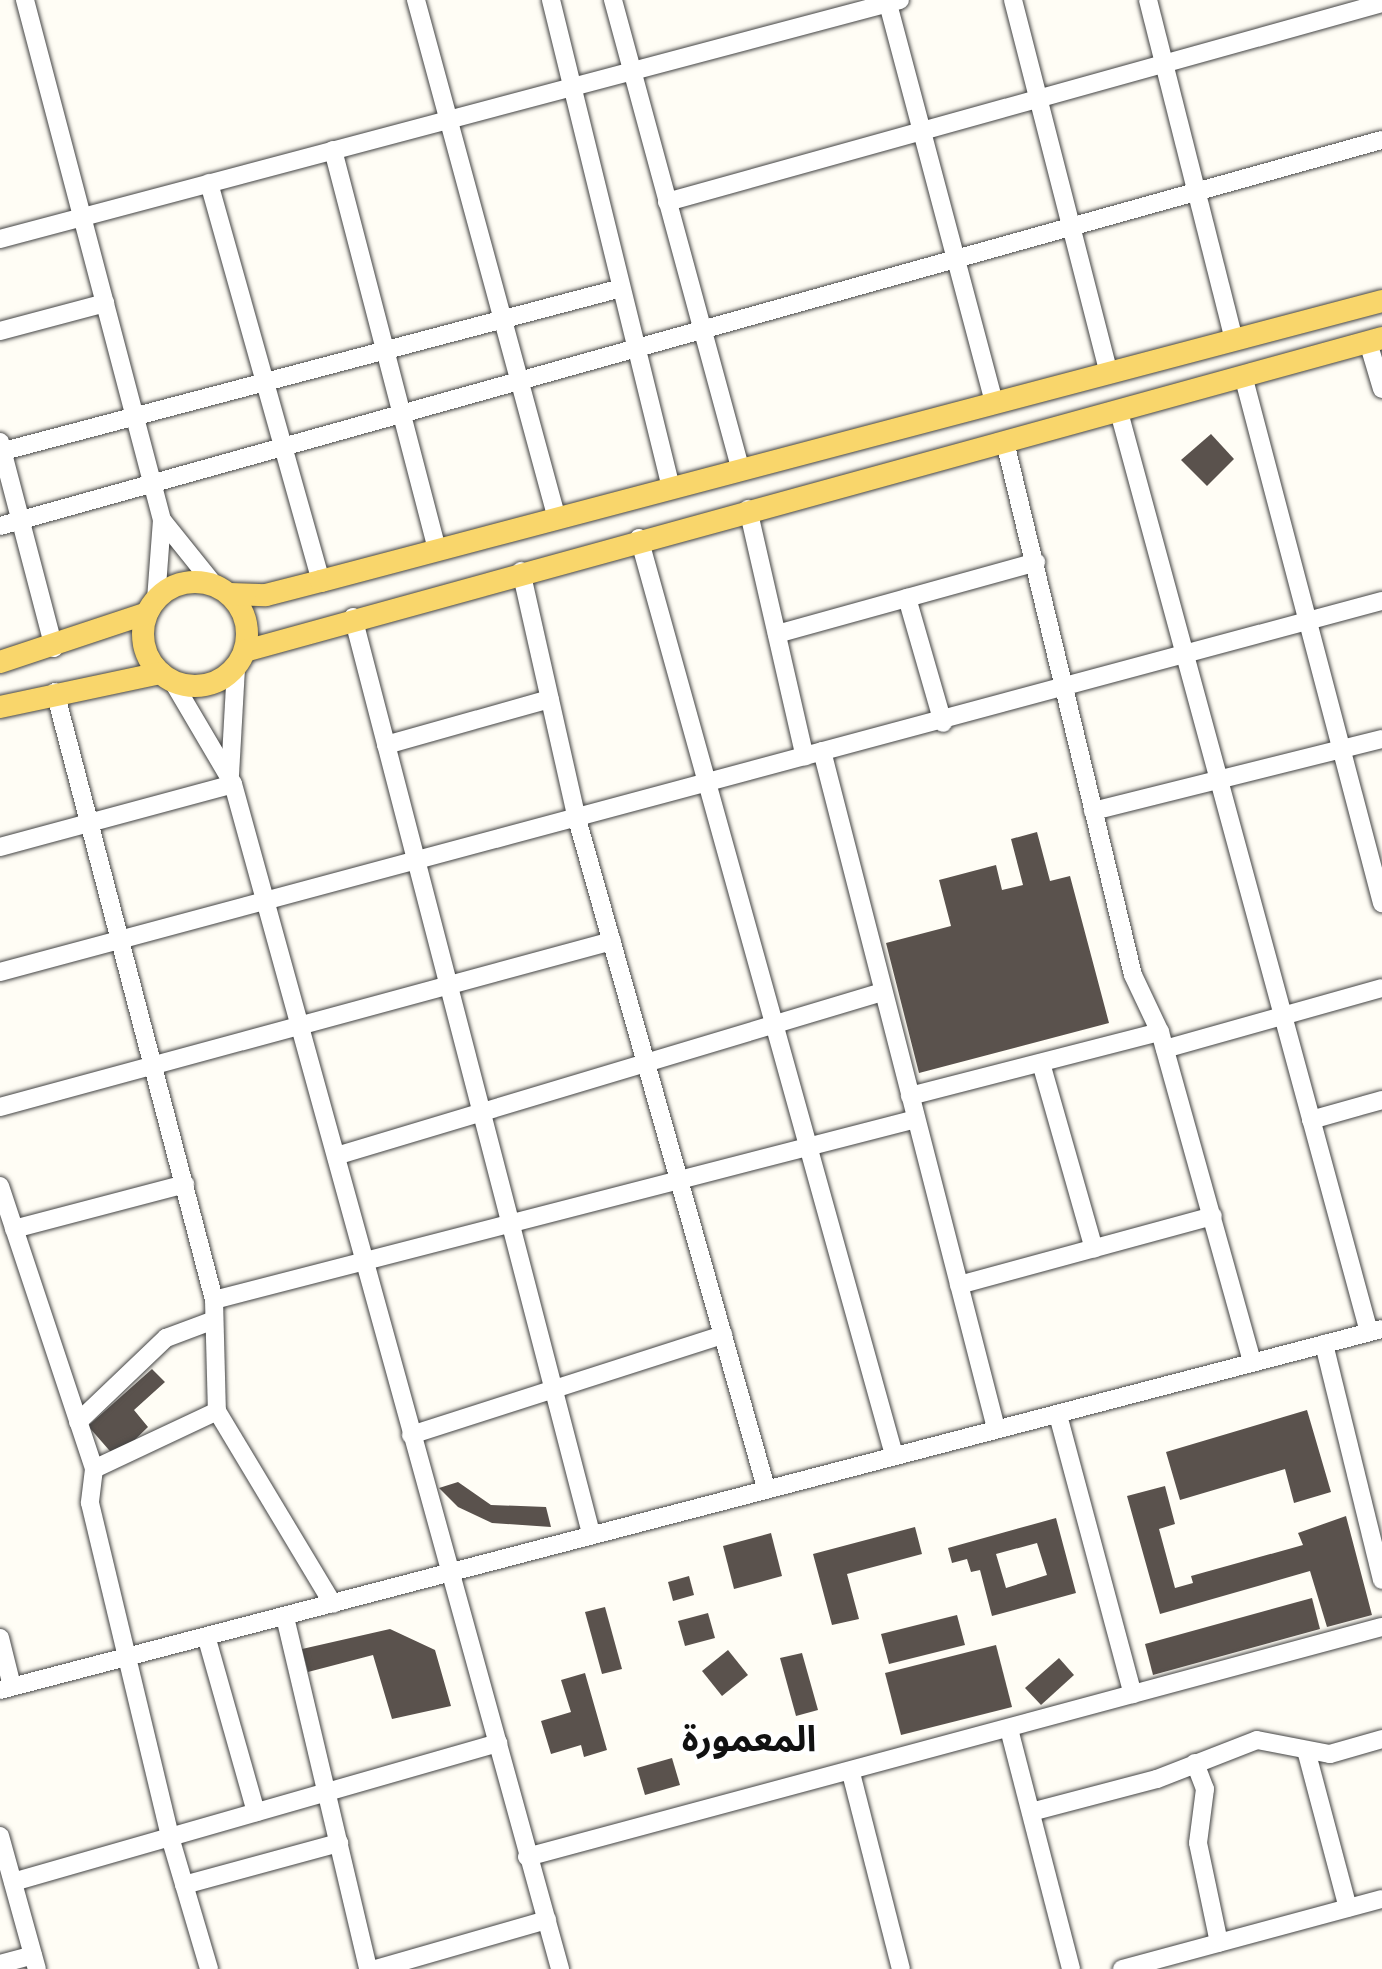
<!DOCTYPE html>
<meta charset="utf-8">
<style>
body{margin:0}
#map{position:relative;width:1382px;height:1969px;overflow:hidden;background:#fffdf5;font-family:Literata,"Noto Sans Arabic",serif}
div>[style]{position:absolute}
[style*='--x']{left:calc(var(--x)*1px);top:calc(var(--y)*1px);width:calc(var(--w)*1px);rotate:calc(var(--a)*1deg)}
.building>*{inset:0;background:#5a524d}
.roads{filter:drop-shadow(0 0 2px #444) drop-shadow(0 0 2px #444)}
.minor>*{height:18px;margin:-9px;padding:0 9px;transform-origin:9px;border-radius:9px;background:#fff}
.major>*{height:22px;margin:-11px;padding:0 11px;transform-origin:11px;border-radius:11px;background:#f9d66b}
.major>.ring{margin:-11px;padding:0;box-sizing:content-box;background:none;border:22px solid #f9d66b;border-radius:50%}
span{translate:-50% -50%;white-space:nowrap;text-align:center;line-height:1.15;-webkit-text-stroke:8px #fff;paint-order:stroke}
.district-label{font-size:36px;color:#111;font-weight:700}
</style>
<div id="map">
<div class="building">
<i style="clip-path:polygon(1211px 434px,1234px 459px,1207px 486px,1181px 460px)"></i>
<i style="clip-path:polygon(1037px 832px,1050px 881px,1070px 876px,1109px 1023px,919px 1073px,886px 943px,951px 926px,939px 880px,996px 865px,1002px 890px,1023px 885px,1011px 839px)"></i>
<i style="clip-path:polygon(152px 1369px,165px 1382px,134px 1410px,148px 1427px,116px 1458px,88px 1426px)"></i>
<i style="clip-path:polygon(1307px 1410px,1331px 1492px,1294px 1503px,1285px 1469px,1180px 1500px,1166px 1452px)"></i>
<i style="clip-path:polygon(458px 1482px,491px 1505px,546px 1507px,551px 1527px,492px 1523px,458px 1507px,439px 1488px)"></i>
<i style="clip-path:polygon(1165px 1486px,1175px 1524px,1159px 1529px,1175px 1588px,1193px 1583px,1191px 1576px,1303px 1545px,1298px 1533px,1346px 1516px,1372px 1615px,1327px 1627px,1310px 1571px,1160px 1614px,1127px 1496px)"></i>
<i style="clip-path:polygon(evenodd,1056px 1518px,1076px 1593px,992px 1616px,980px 1570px,971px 1572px,967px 1559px,952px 1563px,948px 1548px,1056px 1518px,1037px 1543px,1047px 1575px,1006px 1588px,996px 1554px,1037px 1543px)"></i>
<i style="clip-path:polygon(915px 1527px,922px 1554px,847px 1574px,859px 1619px,832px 1625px,813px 1554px)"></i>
<i style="clip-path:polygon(771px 1533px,782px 1576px,734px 1589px,723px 1546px)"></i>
<i style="clip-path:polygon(689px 1576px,694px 1595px,673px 1601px,668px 1582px)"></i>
<i style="clip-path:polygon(1312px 1598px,1320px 1629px,1153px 1675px,1145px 1644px)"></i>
<i style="clip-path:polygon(605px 1607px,622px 1669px,602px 1674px,585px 1612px)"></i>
<i style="clip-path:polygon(708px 1613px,715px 1638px,685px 1646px,678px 1621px)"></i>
<i style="clip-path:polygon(957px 1615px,965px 1645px,889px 1664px,881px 1634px)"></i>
<i style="clip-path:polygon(390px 1629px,435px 1650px,451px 1706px,392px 1719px,373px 1655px,308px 1672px,302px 1649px)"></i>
<i style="clip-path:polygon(996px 1645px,1012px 1707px,901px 1735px,885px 1673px)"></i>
<i style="clip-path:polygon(728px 1650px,748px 1675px,722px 1696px,702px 1671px)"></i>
<i style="clip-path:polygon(802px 1653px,818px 1710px,796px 1716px,780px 1658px)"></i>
<i style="clip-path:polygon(1059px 1658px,1074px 1675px,1041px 1705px,1025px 1688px)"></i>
<i style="clip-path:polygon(585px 1673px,607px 1750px,584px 1757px,581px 1745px,551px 1754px,541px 1721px,571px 1712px,561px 1680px)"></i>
<i style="clip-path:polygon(672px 1758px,680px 1785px,645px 1795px,637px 1768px)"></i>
</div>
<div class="roads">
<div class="minor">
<i style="--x:25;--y:0;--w:538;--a:75.24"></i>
<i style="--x:162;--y:520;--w:79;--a:94.3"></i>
<i style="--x:416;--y:0;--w:538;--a:74.8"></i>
<i style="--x:551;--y:0;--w:503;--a:76.18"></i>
<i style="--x:613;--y:0;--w:487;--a:74.8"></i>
<i style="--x:887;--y:0;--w:417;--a:75.1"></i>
<i style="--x:1013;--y:0;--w:383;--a:75.6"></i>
<i style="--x:1148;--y:0;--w:350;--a:75.8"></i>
<i style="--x:333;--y:150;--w:413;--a:75.4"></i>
<i style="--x:209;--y:183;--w:413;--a:74.3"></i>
<i style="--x:667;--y:202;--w:742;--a:-15.55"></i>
<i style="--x:0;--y:239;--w:931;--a:-14.87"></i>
<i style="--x:0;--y:331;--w:109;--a:-14.9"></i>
<i style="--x:1368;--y:342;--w:49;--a:73.4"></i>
<i style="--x:1244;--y:379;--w:542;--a:75.25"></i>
<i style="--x:1119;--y:412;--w:953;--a:74.8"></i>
<i style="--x:0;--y:442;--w:213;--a:75.3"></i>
<i style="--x:1005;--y:442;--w:548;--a:76.5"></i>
<i style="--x:1133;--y:975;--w:63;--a:64.7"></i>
<i style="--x:1160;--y:1032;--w:343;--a:74.4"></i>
<i style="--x:0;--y:452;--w:639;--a:-14.78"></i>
<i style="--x:748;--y:509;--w:254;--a:77.1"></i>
<i style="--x:162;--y:520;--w:85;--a:51.2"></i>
<i style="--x:0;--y:526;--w:1435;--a:-15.61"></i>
<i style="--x:639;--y:538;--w:952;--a:74.46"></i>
<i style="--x:521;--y:571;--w:254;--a:77.3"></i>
<i style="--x:577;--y:819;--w:695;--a:74.22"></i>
<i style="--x:907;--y:598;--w:130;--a:73.9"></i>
<i style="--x:353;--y:617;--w:946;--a:75.44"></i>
<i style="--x:777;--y:634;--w:269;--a:-15.5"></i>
<i style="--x:173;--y:682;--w:118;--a:59.5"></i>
<i style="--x:233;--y:784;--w:1229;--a:74.57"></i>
<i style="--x:55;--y:692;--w:628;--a:75.34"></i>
<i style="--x:214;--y:1300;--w:111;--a:88.5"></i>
<i style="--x:217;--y:1411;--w:225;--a:59"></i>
<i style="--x:386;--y:745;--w:170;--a:-15.7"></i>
<i style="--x:822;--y:751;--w:699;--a:75.59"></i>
<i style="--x:230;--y:775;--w:108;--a:-86.8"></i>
<i style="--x:1093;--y:811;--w:298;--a:-14"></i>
<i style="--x:0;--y:847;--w:241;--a:-15.1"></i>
<i style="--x:0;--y:972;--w:1431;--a:-15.03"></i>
<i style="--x:1165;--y:1049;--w:225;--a:-15.7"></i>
<i style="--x:1041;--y:1063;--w:193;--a:74.1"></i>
<i style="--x:910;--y:1096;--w:258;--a:-14.4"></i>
<i style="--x:0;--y:1107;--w:634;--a:-15.18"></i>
<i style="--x:1311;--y:1120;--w:74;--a:-15.7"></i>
<i style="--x:336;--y:1156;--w:570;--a:-16.72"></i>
<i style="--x:0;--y:1186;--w:298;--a:71.6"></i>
<i style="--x:94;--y:1469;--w:34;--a:97"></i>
<i style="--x:90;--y:1503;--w:343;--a:76.5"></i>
<i style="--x:170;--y:1837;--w:138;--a:73.5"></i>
<i style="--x:14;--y:1229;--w:177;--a:-14.7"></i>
<i style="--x:959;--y:1285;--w:263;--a:-15.2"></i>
<i style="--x:214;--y:1300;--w:725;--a:-14.46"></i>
<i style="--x:1324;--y:1344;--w:243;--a:76.2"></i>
<i style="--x:1058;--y:1415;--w:289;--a:75"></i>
<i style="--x:78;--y:1422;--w:122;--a:-43.7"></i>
<i style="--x:166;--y:1338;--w:51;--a:-20.6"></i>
<i style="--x:411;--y:1435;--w:328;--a:-17.8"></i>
<i style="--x:94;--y:1469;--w:136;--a:-25.2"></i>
<i style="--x:285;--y:1617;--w:362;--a:76.7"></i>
<i style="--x:0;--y:1638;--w:49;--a:76"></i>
<i style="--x:207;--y:1639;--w:180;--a:74.2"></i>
<i style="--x:0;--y:1690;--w:1428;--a:-14.64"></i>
<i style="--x:1009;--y:1729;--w:248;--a:75.5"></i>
<i style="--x:1307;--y:1754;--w:159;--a:75.1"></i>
<i style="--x:1195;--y:1763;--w:28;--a:69"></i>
<i style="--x:1205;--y:1789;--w:54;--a:97.4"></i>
<i style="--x:1198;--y:1843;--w:102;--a:78.1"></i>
<i style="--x:851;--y:1773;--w:202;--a:75.7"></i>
<i style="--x:1031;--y:1812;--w:130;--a:-14.7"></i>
<i style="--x:1157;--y:1779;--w:107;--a:-21.3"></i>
<i style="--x:1257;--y:1740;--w:74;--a:10.9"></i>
<i style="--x:1330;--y:1754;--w:54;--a:-16.1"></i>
<i style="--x:0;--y:1836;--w:138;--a:74.5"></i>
<i style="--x:527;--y:1857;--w:885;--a:-15.06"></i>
<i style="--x:13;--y:1882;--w:505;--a:-15.99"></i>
<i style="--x:184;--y:1885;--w:161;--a:-15.2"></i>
<i style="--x:0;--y:1964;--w:34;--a:-15"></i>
<i style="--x:376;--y:1969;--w:178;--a:-16"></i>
<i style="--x:1122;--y:1969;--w:269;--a:-15.1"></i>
</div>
<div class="major">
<i class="ring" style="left:143px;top:582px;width:82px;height:82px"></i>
<i style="--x:230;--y:594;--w:36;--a:2"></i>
<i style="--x:266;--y:595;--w:57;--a:-14.3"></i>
<i style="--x:321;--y:581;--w:1097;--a:-14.78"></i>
<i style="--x:245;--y:651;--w:1179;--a:-15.39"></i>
<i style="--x:0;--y:662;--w:155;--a:-18.4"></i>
<i style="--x:0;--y:707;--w:164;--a:-12"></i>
</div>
</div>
<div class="district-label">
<span style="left:749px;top:1736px">المعمورة</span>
</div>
</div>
